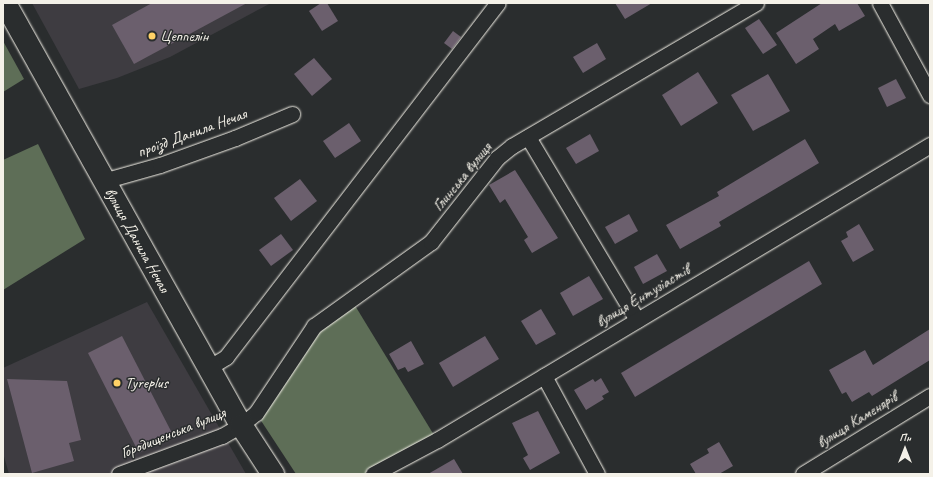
<!DOCTYPE html>
<meta charset="utf-8">
<style>
body{margin:0}
#map{position:relative;width:933px;height:477px;overflow:hidden;background:#2a2d2e;font-family:Caveat,sans-serif}
div>[style]{position:absolute}
[style*='--x']{left:calc(var(--x)*1px);top:calc(var(--y)*1px);width:calc(var(--w)*1px);rotate:calc(var(--a)*1deg)}
.built>*{inset:0;background:#3e3c41}
.green>*{inset:0;background:#5e6e57}
.building>*{inset:0;background:#6b5f6d}
.roads{filter:drop-shadow(0 0 1px #f4f1e8) drop-shadow(0 0 1px #f4f1e8)}
.minor>*{height:15px;margin:-7.5px;padding:0 7.5px;transform-origin:7.5px;border-radius:7.5px;background:#2a2d2e}
.secondary>*{height:22px;margin:-11px;padding:0 11px;transform-origin:11px;border-radius:11px;background:#2a2d2e}
.dots>*{width:11px;height:11px;translate:-50% -50%;box-sizing:border-box;border:2px solid #2a2d2e;border-radius:50%}
span{translate:-50% -50%;white-space:nowrap;text-align:center;line-height:1.15;-webkit-text-stroke:3px #2a2d2e;paint-order:stroke}
.poi-label{font-size:16px;color:#f4f1e8}
.left{translate:0 -50%;text-align:left}
.street-label{font-size:16px;color:#f4f1e8}
.frame{position:absolute;inset:0;border:4px solid #f4f1e8;pointer-events:none}
.north{position:absolute;left:885px;top:429px;width:40px;height:40px;-webkit-text-stroke:3px #2a2d2e;paint-order:stroke;rotate:0deg;font-size:11px;font-weight:700;line-height:16px;text-align:center;color:#f4f1e8}
.north::after{content:'';display:block;margin:auto;width:14px;height:18px;background:#f4f1e8;clip-path:polygon(50% 0,100% 100%,50% 72%,0 100%)}
</style>
<div id="map">
<div class="built">
<i style="clip-path:polygon(32px 3px,271px 3px,170px 57px,117px 78px,79px 89px)"></i>
<i style="clip-path:polygon(147px 302px,246px 474px,9px 474px,3px 453px,3px 368px)"></i>
</div>
<div class="green">
<i style="clip-path:polygon(3px 41px,24px 79px,3px 92px)"></i>
<i style="clip-path:polygon(38px 144px,85px 239px,3px 290px,3px 160px)"></i>
<i style="clip-path:polygon(351px 299px,437px 440px,373px 474px,296px 474px,256px 413px,305px 337px)"></i>
</div>
<div class="building">
<i style="clip-path:polygon(152px 3px,247px 3px,134px 64px,112px 25px)"></i>
<i style="clip-path:polygon(321px 3px,327px 3px,338px 21px,322px 31px,309px 11px)"></i>
<i style="clip-path:polygon(615px 3px,652px 3px,625px 19px)"></i>
<i style="clip-path:polygon(822px 3px,857px 3px,865px 16px,839px 31px,835px 24px,813px 39px,819px 49px,796px 64px,776px 33px)"></i>
<i style="clip-path:polygon(759px 19px,777px 45px,763px 54px,745px 28px)"></i>
<i style="clip-path:polygon(453px 31px,461px 37px,452px 49px,444px 43px)"></i>
<i style="clip-path:polygon(597px 43px,606px 59px,583px 73px,573px 57px)"></i>
<i style="clip-path:polygon(314px 58px,332px 79px,312px 96px,294px 74px)"></i>
<i style="clip-path:polygon(698px 72px,718px 103px,681px 126px,662px 95px)"></i>
<i style="clip-path:polygon(768px 74px,790px 111px,753px 131px,731px 95px)"></i>
<i style="clip-path:polygon(896px 79px,906px 98px,887px 107px,878px 88px)"></i>
<i style="clip-path:polygon(349px 123px,361px 141px,335px 158px,323px 141px)"></i>
<i style="clip-path:polygon(590px 134px,599px 151px,576px 164px,566px 148px)"></i>
<i style="clip-path:polygon(805px 139px,819px 163px,719px 222px,721px 226px,680px 249px,666px 225px,719px 196px,717px 192px)"></i>
<i style="clip-path:polygon(515px 170px,558px 238px,532px 253px,524px 240px,528px 237px,505px 199px,500px 203px,489px 185px)"></i>
<i style="clip-path:polygon(300px 179px,317px 201px,291px 221px,274px 198px)"></i>
<i style="clip-path:polygon(629px 214px,638px 231px,615px 244px,605px 227px)"></i>
<i style="clip-path:polygon(859px 224px,874px 250px,853px 262px,841px 241px,848px 237px,846px 232px)"></i>
<i style="clip-path:polygon(281px 234px,293px 250px,271px 266px,259px 250px)"></i>
<i style="clip-path:polygon(657px 254px,667px 271px,643px 284px,634px 267px)"></i>
<i style="clip-path:polygon(809px 261px,822px 284px,635px 397px,621px 373px)"></i>
<i style="clip-path:polygon(589px 276px,603px 299px,573px 316px,560px 293px)"></i>
<i style="clip-path:polygon(541px 309px,556px 334px,536px 345px,521px 321px)"></i>
<i style="clip-path:polygon(930px 329px,930px 360px,872px 396px,869px 392px,852px 402px,846px 392px,842px 394px,829px 370px,865px 350px,873px 365px)"></i>
<i style="clip-path:polygon(122px 336px,173px 435px,139px 453px,88px 353px)"></i>
<i style="clip-path:polygon(485px 336px,499px 359px,453px 387px,439px 363px)"></i>
<i style="clip-path:polygon(411px 341px,424px 364px,408px 372px,405px 367px,398px 370px,389px 354px)"></i>
<i style="clip-path:polygon(601px 378px,609px 392px,602px 396px,604px 399px,586px 410px,574px 390px,593px 379px,595px 382px)"></i>
<i style="clip-path:polygon(7px 379px,67px 381px,81px 440px,69px 443px,74px 461px,32px 473px)"></i>
<i style="clip-path:polygon(538px 411px,560px 453px,530px 470px,523px 458px,528px 455px,512px 423px)"></i>
<i style="clip-path:polygon(719px 442px,733px 466px,719px 474px,696px 474px,690px 464px,709px 453px,707px 449px)"></i>
<i style="clip-path:polygon(454px 459px,463px 474px,428px 474px)"></i>
</div>
<div class="roads">
<div class="minor">
<i style="--x:880;--y:3;--w:105;--a:61.5"></i>
<i style="--x:528;--y:137;--w:213;--a:59.2"></i>
<i style="--x:103;--y:181;--w:59;--a:-15.7"></i>
<i style="--x:160;--y:165;--w:80;--a:-19.8"></i>
<i style="--x:235;--y:138;--w:62;--a:-22.8"></i>
<i style="--x:208;--y:368;--w:21;--a:-31"></i>
<i style="--x:226;--y:357;--w:446;--a:-52.5"></i>
<i style="--x:544;--y:376;--w:111;--a:61.6"></i>
<i style="--x:119;--y:474;--w:110;--a:-20.3"></i>
<i style="--x:222;--y:436;--w:22;--a:-30"></i>
<i style="--x:241;--y:425;--w:19;--a:-39"></i>
<i style="--x:256;--y:413;--w:105;--a:-56.3"></i>
<i style="--x:314;--y:326;--w:144;--a:-35.7"></i>
<i style="--x:431;--y:242;--w:107;--a:-51.8"></i>
<i style="--x:497;--y:158;--w:19;--a:-39"></i>
<i style="--x:512;--y:146;--w:283;--a:-30.4"></i>
<i style="--x:373;--y:474;--w:72;--a:-28"></i>
<i style="--x:437;--y:440;--w:575;--a:-30.9"></i>
<i style="--x:803;--y:474;--w:149;--a:-31.6"></i>
</div>
<div class="secondary">
<i style="--x:5;--y:3;--w:484;--a:60.8"></i>
<i style="--x:241;--y:425;--w:59;--a:56.9"></i>
</div>
</div>
<div class="dots">
<i style="left:152px;top:36px;background:#ffd166"></i>
<i style="left:117px;top:383px;background:#ffd166"></i>
</div>
<div class="poi-label">
<span class="left" style="left:160px;top:36px">Цеппелін</span>
<span class="left" style="left:125px;top:383px">Tyreplus</span>
</div>
<div class="street-label">
<span style="left:192px;top:133px;rotate:-20deg">проїзд Данила Нечая</span>
<span style="left:462px;top:177px;rotate:-51deg">Глинська вулиця</span>
<span style="left:137px;top:240px;rotate:61deg">вулиця Данила Нечая</span>
<span style="left:643px;top:296px;rotate:-31deg">вулиця Ентузіастів</span>
<span style="left:857px;top:420px;rotate:-32deg">вулиця Каменярів</span>
<span style="left:173px;top:433px;rotate:-22deg">Городищенська вулиця</span>
</div>
<div class="frame"></div>
<div class="north">Пн</div>
</div>
